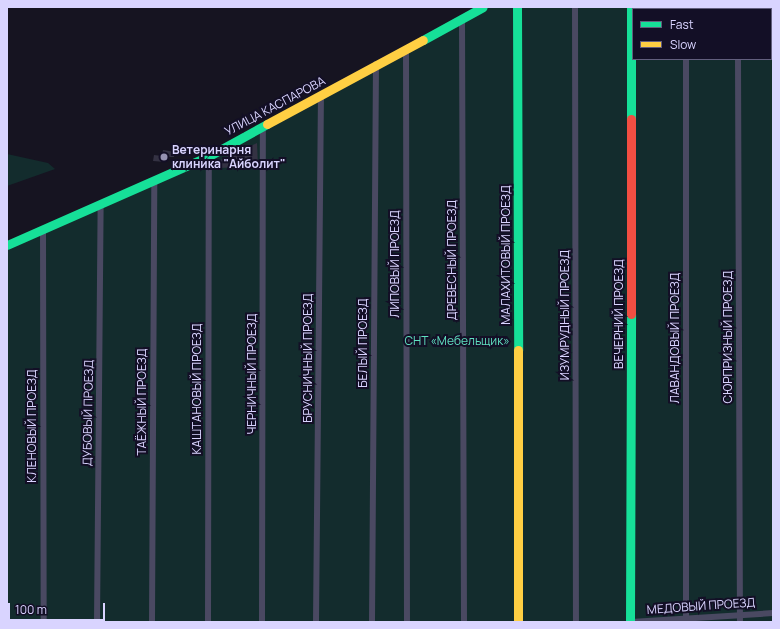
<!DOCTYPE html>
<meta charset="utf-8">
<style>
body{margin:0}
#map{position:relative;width:780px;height:629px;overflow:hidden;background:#161421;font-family:Manrope,sans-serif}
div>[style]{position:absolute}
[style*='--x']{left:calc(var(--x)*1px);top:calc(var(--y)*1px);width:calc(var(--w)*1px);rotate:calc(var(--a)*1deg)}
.green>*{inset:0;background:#132c2d}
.building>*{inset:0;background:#343243}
.street>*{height:6px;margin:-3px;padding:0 3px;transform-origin:3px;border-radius:3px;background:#4a4962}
.fast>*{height:9px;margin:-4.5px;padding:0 4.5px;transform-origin:4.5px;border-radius:4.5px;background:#16e098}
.slow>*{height:9px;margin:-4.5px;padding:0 4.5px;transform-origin:4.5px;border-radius:4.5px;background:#ffcf43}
.jam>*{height:9px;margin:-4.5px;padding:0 4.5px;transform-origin:4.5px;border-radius:4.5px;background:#f24e42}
.dots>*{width:11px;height:11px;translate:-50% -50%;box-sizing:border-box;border:2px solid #130f26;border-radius:50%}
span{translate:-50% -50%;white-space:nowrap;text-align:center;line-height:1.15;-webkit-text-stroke:4px #130f26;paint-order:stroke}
.street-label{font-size:12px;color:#d9d4ff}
.poi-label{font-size:12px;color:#d9d4ff;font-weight:700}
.left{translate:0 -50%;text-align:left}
.park-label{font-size:12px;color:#5fe0c0}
.frame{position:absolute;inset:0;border:8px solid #d9d4ff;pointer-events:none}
.legend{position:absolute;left:632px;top:8px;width:140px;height:52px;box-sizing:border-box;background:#130f26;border:1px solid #625e7d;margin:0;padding:5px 7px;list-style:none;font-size:12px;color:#d9d4ff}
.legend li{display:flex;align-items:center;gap:8px;height:20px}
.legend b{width:20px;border:1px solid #625e7d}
.scale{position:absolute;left:8px;top:603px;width:97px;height:18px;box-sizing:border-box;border:2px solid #d9d4ff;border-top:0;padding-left:5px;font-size:12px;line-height:14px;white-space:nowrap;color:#d9d4ff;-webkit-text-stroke:3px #130f26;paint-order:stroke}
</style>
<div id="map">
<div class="green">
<i style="clip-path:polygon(evenodd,483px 7px,773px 7px,773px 622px,7px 622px,7px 245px,154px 182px,483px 7px,633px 9px,771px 9px,771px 59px,633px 59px,633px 9px)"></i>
<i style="clip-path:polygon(7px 154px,48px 163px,55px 169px,7px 186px)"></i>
</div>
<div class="building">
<i style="clip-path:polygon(257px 143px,258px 166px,221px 168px,220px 160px)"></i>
<i style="clip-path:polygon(163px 150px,175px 152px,174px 157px,167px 157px,165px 162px,153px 161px,154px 155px,162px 156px)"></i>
</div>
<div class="street">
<i style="--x:575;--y:7;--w:615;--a:89.91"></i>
<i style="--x:686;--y:7;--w:2;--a:90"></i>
<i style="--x:737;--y:7;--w:2;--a:90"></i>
<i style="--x:462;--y:18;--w:604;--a:89.81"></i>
<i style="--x:406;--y:49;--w:573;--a:89.9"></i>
<i style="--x:738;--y:59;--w:563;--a:89.8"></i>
<i style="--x:43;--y:229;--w:393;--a:89.9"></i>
<i style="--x:97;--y:622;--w:417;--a:-89.5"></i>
<i style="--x:152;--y:622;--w:440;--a:-89.7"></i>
<i style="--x:208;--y:622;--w:466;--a:-89.9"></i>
<i style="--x:262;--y:622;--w:496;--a:-89.9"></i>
<i style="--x:316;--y:622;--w:527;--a:-89.46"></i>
<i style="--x:372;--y:622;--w:558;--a:-89.59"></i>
<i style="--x:631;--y:622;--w:142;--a:-3.6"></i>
<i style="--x:686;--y:622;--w:563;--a:-90"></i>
</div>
<div class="fast">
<i style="--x:517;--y:7;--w:343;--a:89.8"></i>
<i style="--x:423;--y:40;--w:68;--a:-28.8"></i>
<i style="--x:631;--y:119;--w:112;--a:-90"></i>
<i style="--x:7;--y:245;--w:221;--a:-23.8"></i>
<i style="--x:209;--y:156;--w:66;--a:-28.9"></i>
<i style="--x:630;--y:622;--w:308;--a:-89.8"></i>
</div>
<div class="slow">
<i style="--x:267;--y:124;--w:177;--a:-28.3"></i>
<i style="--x:518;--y:350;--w:272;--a:90"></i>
</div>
<div class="jam">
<i style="--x:631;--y:314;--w:195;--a:-90"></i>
</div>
<div class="dots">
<i style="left:164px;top:157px;background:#9591b1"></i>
</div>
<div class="street-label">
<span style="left:275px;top:106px;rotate:-28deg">УЛИЦА КАСПАРОВА</span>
<span style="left:506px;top:255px;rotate:-90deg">МАЛАХИТОВЫЙ ПРОЕЗД</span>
<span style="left:452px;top:260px;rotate:-90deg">ДРЕВЕСНЫЙ ПРОЕЗД</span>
<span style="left:395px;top:264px;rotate:-90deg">ЛИПОВЫЙ ПРОЕЗД</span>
<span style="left:619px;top:314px;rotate:-90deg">ВЕЧЕРНИЙ ПРОЕЗД</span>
<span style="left:565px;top:315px;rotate:-90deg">ИЗУМРУДНЫЙ ПРОЕЗД</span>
<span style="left:728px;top:337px;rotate:-90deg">СЮРПРИЗНЫЙ ПРОЕЗД</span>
<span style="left:675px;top:338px;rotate:-90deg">ЛАВАНДОВЫЙ ПРОЕЗД</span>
<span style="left:363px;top:343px;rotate:-90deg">БЕЛЫЙ ПРОЕЗД</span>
<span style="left:308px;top:358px;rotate:-90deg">БРУСНИЧНЫЙ ПРОЕЗД</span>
<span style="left:252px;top:374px;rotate:-90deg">ЧЕРНИЧНЫЙ ПРОЕЗД</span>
<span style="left:197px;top:389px;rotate:-90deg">КАШТАНОВЫЙ ПРОЕЗД</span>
<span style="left:142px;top:402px;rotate:-90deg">ТАЁЖНЫЙ ПРОЕЗД</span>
<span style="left:88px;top:413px;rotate:-89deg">ДУБОВЫЙ ПРОЕЗД</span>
<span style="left:32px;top:426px;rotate:-90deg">КЛЕНОВЫЙ ПРОЕЗД</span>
<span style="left:701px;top:606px;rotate:-4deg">МЕДОВЫЙ ПРОЕЗД</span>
</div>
<div class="poi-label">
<span class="left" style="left:172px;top:157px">Ветеринарня<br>клиника "Айболит"</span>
</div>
<div class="park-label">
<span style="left:457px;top:341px">СНТ «Мебельщик»</span>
</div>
<div class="frame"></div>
<ul class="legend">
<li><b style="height:5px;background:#16e098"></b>Fast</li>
<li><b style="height:5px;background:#ffcf43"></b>Slow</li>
</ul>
<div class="scale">100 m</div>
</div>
